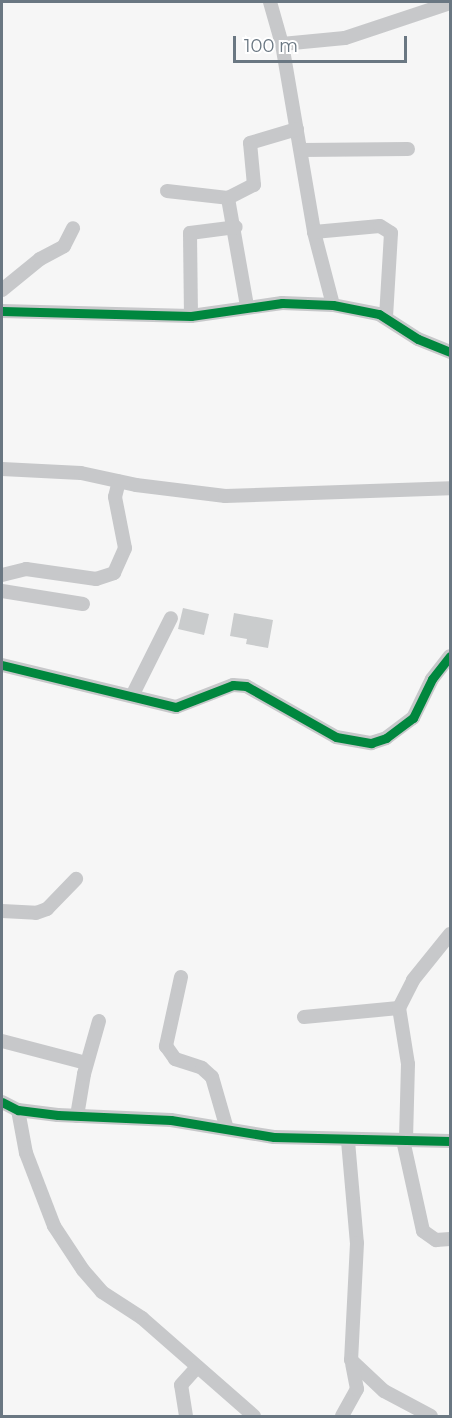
<!DOCTYPE html>
<style>
body{margin:0}
#map{position:relative;width:452px;height:1418px;overflow:hidden;background:#f6f6f6;font-family:Montserrat,sans-serif}
div>[style]{position:absolute}
[style*='--x']{left:calc(var(--x)*1px);top:calc(var(--y)*1px);width:calc(var(--w)*1px);rotate:calc(var(--a)*1deg)}
.building>*{inset:0;background:#cacccd}
.street>*{height:14px;margin:-7px;padding:0 7px;transform-origin:7px;border-radius:7px;background:#c7c8ca}
.cycleway>*{height:9px;margin:-4.5px;padding:0 4.5px;transform-origin:4.5px;border-radius:4.5px;background:#00873e}
span{translate:-50% -50%;white-space:nowrap;text-align:center;line-height:1.15;-webkit-text-stroke:6px #fff;paint-order:stroke}
.frame{position:absolute;inset:0;border:3px solid #6a7782;pointer-events:none}
.scale{position:absolute;left:233px;top:36px;width:174px;height:27px;box-sizing:border-box;border:3px solid #6a7782;border-top:0;padding-left:8px;font-size:18px;line-height:21px;white-space:nowrap;color:#6a7782;-webkit-text-stroke:4px #fff;paint-order:stroke}
</style>
<div id="map">
<div class="building">
<i style="clip-path:polygon(183px 608px,209px 614px,204px 635px,178px 629px)"></i>
<i style="clip-path:polygon(234px 613px,273px 620px,268px 648px,246px 644px,247px 639px,230px 636px)"></i>
</div>
<div class="street">
<i style="--x:270;--y:2;--w:44;--a:74.1"></i>
<i style="--x:282;--y:44;--w:191;--a:80.3"></i>
<i style="--x:314;--y:232;--w:75;--a:75.4"></i>
<i style="--x:282;--y:44;--w:63;--a:-5.4"></i>
<i style="--x:345;--y:38;--w:111;--a:-18.4"></i>
<i style="--x:302;--y:150;--w:106;--a:-0.5"></i>
<i style="--x:167;--y:191;--w:61;--a:6.5"></i>
<i style="--x:314;--y:232;--w:66;--a:-5.2"></i>
<i style="--x:380;--y:226;--w:13;--a:32"></i>
<i style="--x:391;--y:233;--w:84;--a:93.4"></i>
<i style="--x:2;--y:290;--w:49;--a:-39.2"></i>
<i style="--x:40;--y:259;--w:27;--a:-28"></i>
<i style="--x:64;--y:246;--w:20;--a:-63"></i>
<i style="--x:247;--y:306;--w:110;--a:-100"></i>
<i style="--x:228;--y:198;--w:29;--a:-27"></i>
<i style="--x:254;--y:185;--w:42;--a:-95.4"></i>
<i style="--x:250;--y:143;--w:49;--a:-16.6"></i>
<i style="--x:2;--y:311;--w:189;--a:1.5"></i>
<i style="--x:191;--y:316;--w:92;--a:-8.1"></i>
<i style="--x:282;--y:303;--w:51;--a:2.2"></i>
<i style="--x:333;--y:305;--w:47;--a:11.1"></i>
<i style="--x:379;--y:314;--w:46;--a:32.7"></i>
<i style="--x:418;--y:339;--w:35;--a:22"></i>
<i style="--x:191;--y:316;--w:83;--a:-90.7"></i>
<i style="--x:190;--y:233;--w:46;--a:-7.4"></i>
<i style="--x:2;--y:469;--w:79;--a:2.9"></i>
<i style="--x:81;--y:473;--w:56;--a:12.3"></i>
<i style="--x:136;--y:485;--w:90;--a:7"></i>
<i style="--x:225;--y:496;--w:225;--a:-2"></i>
<i style="--x:2;--y:575;--w:25;--a:-14"></i>
<i style="--x:26;--y:569;--w:71;--a:8.1"></i>
<i style="--x:96;--y:579;--w:19;--a:-18"></i>
<i style="--x:114;--y:573;--w:27;--a:-66"></i>
<i style="--x:125;--y:548;--w:52;--a:-101.1"></i>
<i style="--x:115;--y:497;--w:16;--a:-76"></i>
<i style="--x:2;--y:591;--w:82;--a:9.1"></i>
<i style="--x:2;--y:665;--w:179;--a:13.6"></i>
<i style="--x:176;--y:707;--w:61;--a:-21.1"></i>
<i style="--x:233;--y:685;--w:13;--a:4"></i>
<i style="--x:246;--y:686;--w:103;--a:29.5"></i>
<i style="--x:336;--y:737;--w:36;--a:10"></i>
<i style="--x:371;--y:743;--w:16;--a:-18"></i>
<i style="--x:386;--y:738;--w:34;--a:-37"></i>
<i style="--x:413;--y:718;--w:43;--a:-64"></i>
<i style="--x:432;--y:679;--w:29;--a:-52"></i>
<i style="--x:132;--y:696;--w:87;--a:-63.4"></i>
<i style="--x:2;--y:911;--w:34;--a:3"></i>
<i style="--x:36;--y:913;--w:12;--a:-20"></i>
<i style="--x:47;--y:909;--w:42;--a:-46"></i>
<i style="--x:181;--y:977;--w:71;--a:102.3"></i>
<i style="--x:166;--y:1046;--w:16;--a:55"></i>
<i style="--x:175;--y:1059;--w:28;--a:18"></i>
<i style="--x:202;--y:1068;--w:13;--a:42"></i>
<i style="--x:212;--y:1077;--w:54;--a:73.9"></i>
<i style="--x:304;--y:1017;--w:95;--a:-5.4"></i>
<i style="--x:2;--y:1041;--w:87;--a:14.7"></i>
<i style="--x:2;--y:1102;--w:18;--a:27"></i>
<i style="--x:18;--y:1110;--w:40;--a:7.1"></i>
<i style="--x:58;--y:1115;--w:113;--a:2.5"></i>
<i style="--x:171;--y:1120;--w:104;--a:9.4"></i>
<i style="--x:274;--y:1137;--w:176;--a:1.3"></i>
<i style="--x:18;--y:1110;--w:44;--a:79.5"></i>
<i style="--x:26;--y:1153;--w:78;--a:69"></i>
<i style="--x:54;--y:1226;--w:53;--a:56.6"></i>
<i style="--x:83;--y:1270;--w:29;--a:49"></i>
<i style="--x:102;--y:1292;--w:48;--a:33"></i>
<i style="--x:142;--y:1318;--w:149;--a:41.2"></i>
<i style="--x:77;--y:1116;--w:43;--a:-80.5"></i>
<i style="--x:84;--y:1074;--w:55;--a:-74.2"></i>
<i style="--x:403;--y:1140;--w:93;--a:77.6"></i>
<i style="--x:423;--y:1231;--w:16;--a:35"></i>
<i style="--x:436;--y:1240;--w:14;--a:-4"></i>
<i style="--x:406;--y:1140;--w:76;--a:-88.5"></i>
<i style="--x:408;--y:1064;--w:57;--a:-99.1"></i>
<i style="--x:399;--y:1008;--w:31;--a:-63"></i>
<i style="--x:413;--y:980;--w:59;--a:-51.2"></i>
<i style="--x:348;--y:1141;--w:102;--a:85"></i>
<i style="--x:357;--y:1243;--w:117;--a:92.9"></i>
<i style="--x:351;--y:1360;--w:45;--a:43.2"></i>
<i style="--x:384;--y:1391;--w:53;--a:28"></i>
<i style="--x:186;--y:1416;--w:31;--a:-99"></i>
<i style="--x:181;--y:1385;--w:24;--a:-48"></i>
<i style="--x:342;--y:1416;--w:31;--a:-61"></i>
<i style="--x:357;--y:1389;--w:25;--a:-101"></i>
</div>
<div class="cycleway">
<i style="--x:2;--y:311;--w:189;--a:1.5"></i>
<i style="--x:191;--y:316;--w:92;--a:-8.1"></i>
<i style="--x:282;--y:303;--w:51;--a:2.2"></i>
<i style="--x:333;--y:305;--w:47;--a:11.1"></i>
<i style="--x:379;--y:314;--w:46;--a:32.7"></i>
<i style="--x:418;--y:339;--w:35;--a:22"></i>
<i style="--x:2;--y:665;--w:179;--a:13.6"></i>
<i style="--x:176;--y:707;--w:61;--a:-21.1"></i>
<i style="--x:233;--y:685;--w:13;--a:4"></i>
<i style="--x:246;--y:686;--w:103;--a:29.5"></i>
<i style="--x:336;--y:737;--w:36;--a:10"></i>
<i style="--x:371;--y:743;--w:16;--a:-18"></i>
<i style="--x:386;--y:738;--w:34;--a:-37"></i>
<i style="--x:413;--y:718;--w:43;--a:-64"></i>
<i style="--x:432;--y:679;--w:29;--a:-52"></i>
<i style="--x:2;--y:1102;--w:18;--a:27"></i>
<i style="--x:18;--y:1110;--w:40;--a:7.1"></i>
<i style="--x:58;--y:1115;--w:113;--a:2.5"></i>
<i style="--x:171;--y:1120;--w:104;--a:9.4"></i>
<i style="--x:274;--y:1137;--w:176;--a:1.3"></i>
</div>
<div class="frame"></div>
<div class="scale">100 m</div>
</div>
